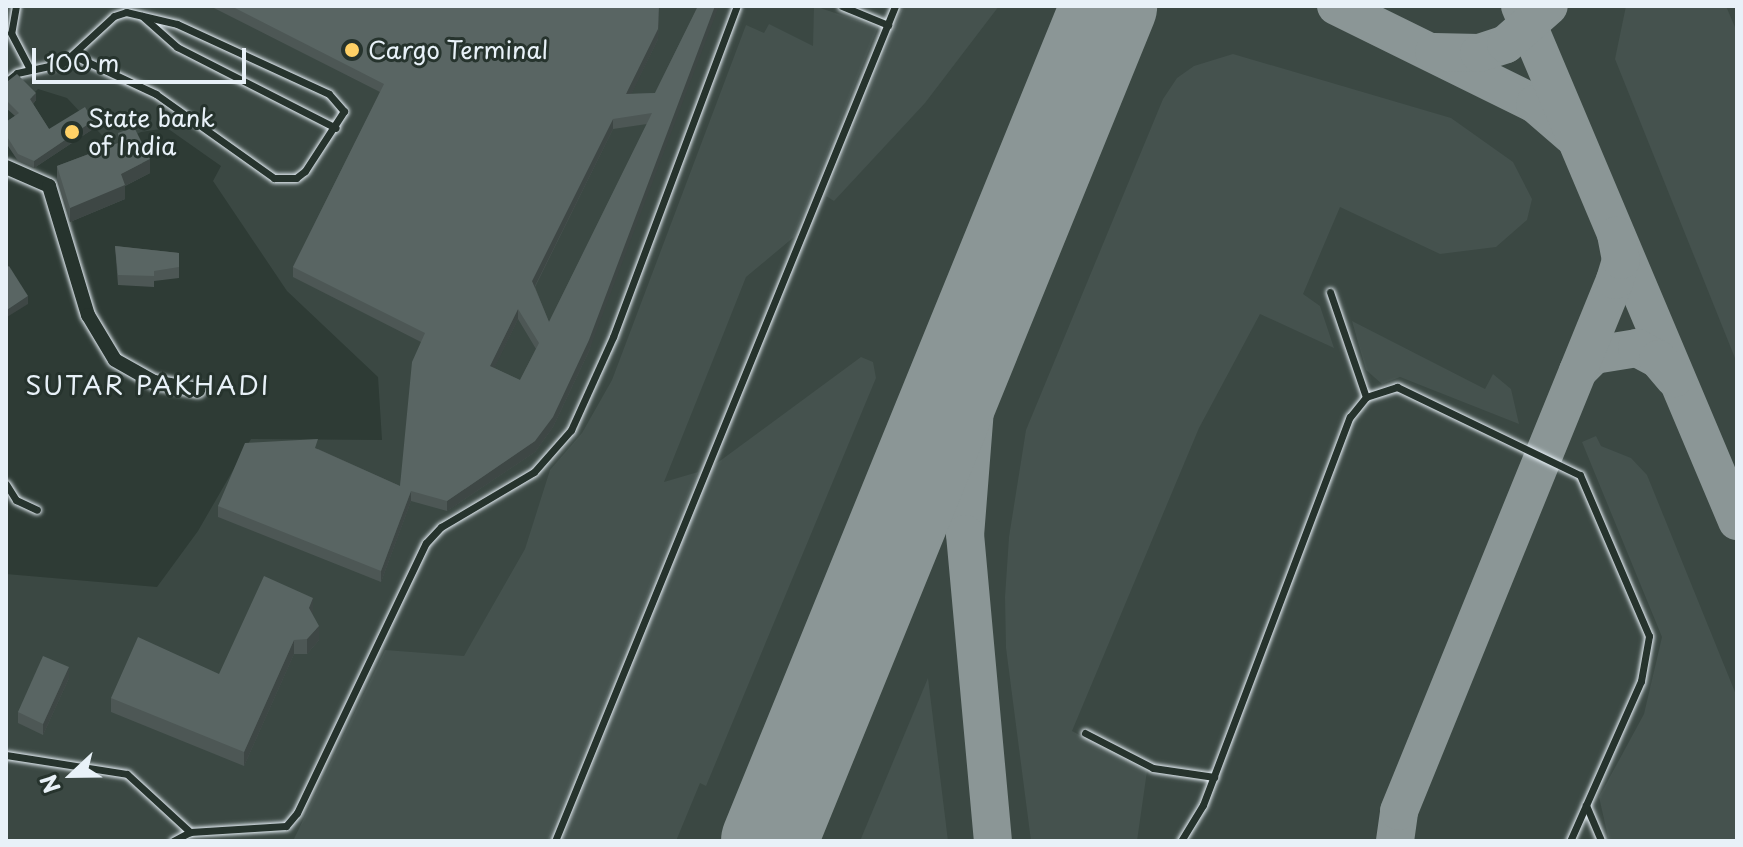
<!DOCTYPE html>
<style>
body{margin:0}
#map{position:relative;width:1743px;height:847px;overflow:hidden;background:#2e3b35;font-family:"Playpen Sans",sans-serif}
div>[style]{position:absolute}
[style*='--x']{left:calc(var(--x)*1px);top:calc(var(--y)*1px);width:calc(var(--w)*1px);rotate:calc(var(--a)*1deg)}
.built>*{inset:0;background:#3b4843}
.green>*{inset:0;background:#45524e}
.taxiway>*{height:38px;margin:-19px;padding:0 19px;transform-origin:19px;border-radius:19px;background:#8b9696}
.runway>*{height:96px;margin:-48px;padding:0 48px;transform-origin:48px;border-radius:48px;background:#8b9696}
.roads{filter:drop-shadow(0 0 2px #e8f1f8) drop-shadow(0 0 2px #e8f1f8)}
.lane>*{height:7px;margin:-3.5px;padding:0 3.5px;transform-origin:3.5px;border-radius:3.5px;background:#26332d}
.street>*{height:14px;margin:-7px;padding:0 7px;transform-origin:7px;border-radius:7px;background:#26332d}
.wall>*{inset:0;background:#4d5755}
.shaded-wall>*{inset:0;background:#3e4745}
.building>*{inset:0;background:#596563}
.dots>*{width:22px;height:22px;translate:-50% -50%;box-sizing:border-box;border:4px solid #26332d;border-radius:50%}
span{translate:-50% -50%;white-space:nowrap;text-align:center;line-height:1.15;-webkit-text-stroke:6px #26332d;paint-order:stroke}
.poi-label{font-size:24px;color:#e8f1f8}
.left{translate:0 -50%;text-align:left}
.neighbourhood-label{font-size:26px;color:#e8f1f8;letter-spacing:2px}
.frame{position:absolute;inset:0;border:8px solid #e8f1f8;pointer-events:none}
.north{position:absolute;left:32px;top:735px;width:80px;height:80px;-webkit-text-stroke:6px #26332d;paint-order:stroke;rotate:248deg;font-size:22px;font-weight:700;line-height:32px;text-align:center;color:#e8f1f8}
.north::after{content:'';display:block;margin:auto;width:28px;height:36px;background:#e8f1f8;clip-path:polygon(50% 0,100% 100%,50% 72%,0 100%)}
.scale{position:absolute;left:32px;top:48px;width:214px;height:36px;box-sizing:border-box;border:4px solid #e8f1f8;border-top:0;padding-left:10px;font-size:24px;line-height:28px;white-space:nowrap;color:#e8f1f8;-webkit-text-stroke:6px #26332d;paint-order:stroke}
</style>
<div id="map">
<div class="built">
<i style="clip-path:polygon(6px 6px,1737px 6px,1737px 841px,6px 841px,6px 574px,157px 587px,198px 531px,251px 439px,382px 440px,378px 377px,287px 291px,213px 181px,221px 166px,167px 128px,141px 132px,112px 146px,67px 98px,38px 89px,22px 105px,6px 90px)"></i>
</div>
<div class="green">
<i style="clip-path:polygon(814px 6px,878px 27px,794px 237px,746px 277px,723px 335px,664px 482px,698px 472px,548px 841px,293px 841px,385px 650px,464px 656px,525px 549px,550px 470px,582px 433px,612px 380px,746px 25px,764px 33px,769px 24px,813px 46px)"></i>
<i style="clip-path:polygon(903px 6px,999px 6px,925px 103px,834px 201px,826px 196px)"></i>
<i style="clip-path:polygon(1626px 6px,1726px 6px,1737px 32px,1737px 363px,1615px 59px)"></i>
<i style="clip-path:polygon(1233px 54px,1451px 118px,1513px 162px,1532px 199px,1527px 220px,1496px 247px,1440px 254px,1340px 207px,1303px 294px,1320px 306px,1334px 348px,1260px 314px,1199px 428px,1072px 731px,1147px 771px,1137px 841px,1031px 841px,1006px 648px,1005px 597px,1009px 537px,1026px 430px,1163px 99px,1177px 78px,1194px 66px)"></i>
<i style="clip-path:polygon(1352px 321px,1485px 389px,1493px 374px,1511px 389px,1519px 424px,1400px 377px,1382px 384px,1366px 370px)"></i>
<i style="clip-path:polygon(861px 357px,873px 362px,876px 378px,706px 786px,700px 783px,676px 841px,562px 841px,713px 466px)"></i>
<i style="clip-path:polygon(1596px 436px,1601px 446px,1631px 458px,1647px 475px,1737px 697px,1737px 841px,1609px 841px,1599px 797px,1644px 714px,1662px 637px,1582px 442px)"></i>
<i style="clip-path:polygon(928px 678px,948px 841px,860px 841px)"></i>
</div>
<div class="taxiway">
<i style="--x:1336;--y:6;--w:222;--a:26.2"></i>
<i style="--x:1535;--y:104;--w:48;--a:40.7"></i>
<i style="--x:1520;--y:6;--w:559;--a:67.15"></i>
<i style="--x:1092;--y:49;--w:61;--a:-45"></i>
<i style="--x:1434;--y:52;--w:45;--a:1.3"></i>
<i style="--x:1479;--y:53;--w:28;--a:-18"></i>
<i style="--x:1506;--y:44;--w:57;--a:-41.5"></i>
<i style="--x:982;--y:320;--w:215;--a:94.5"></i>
<i style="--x:965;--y:534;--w:308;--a:84.8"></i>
<i style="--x:1578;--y:371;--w:23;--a:-45"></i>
<i style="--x:1594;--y:355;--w:44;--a:-9.2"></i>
<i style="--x:1637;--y:348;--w:24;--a:28"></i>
<i style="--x:1658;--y:359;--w:25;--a:50"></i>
<i style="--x:1395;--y:841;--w:30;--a:-82"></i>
<i style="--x:1399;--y:811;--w:573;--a:-67.86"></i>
<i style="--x:1615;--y:280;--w:21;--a:-73"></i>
<i style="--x:1621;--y:260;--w:25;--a:-101"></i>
</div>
<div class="runway">
<i style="--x:769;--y:841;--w:902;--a:-67.84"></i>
</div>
<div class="roads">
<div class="lane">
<i style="--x:16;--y:6;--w:27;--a:100"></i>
<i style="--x:11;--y:33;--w:41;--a:62.2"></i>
<i style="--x:842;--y:6;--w:50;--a:22.4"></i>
<i style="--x:142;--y:16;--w:47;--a:41.5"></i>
<i style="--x:177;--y:47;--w:178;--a:27"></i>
<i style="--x:6;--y:82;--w:14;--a:-39"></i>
<i style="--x:17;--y:73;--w:47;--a:-12.3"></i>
<i style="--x:63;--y:63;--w:69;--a:-42.7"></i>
<i style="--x:114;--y:16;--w:13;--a:-18"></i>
<i style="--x:126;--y:12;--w:52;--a:13.2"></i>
<i style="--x:177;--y:24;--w:167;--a:24.7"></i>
<i style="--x:329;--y:94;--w:23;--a:49"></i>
<i style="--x:344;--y:111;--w:72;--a:123"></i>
<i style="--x:305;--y:171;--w:11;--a:142"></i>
<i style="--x:296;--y:178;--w:22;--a:180"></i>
<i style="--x:274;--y:178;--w:145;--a:-144.6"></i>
<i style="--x:156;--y:94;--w:89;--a:-154.9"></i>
<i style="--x:1330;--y:292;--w:111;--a:71.1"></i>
<i style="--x:6;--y:484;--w:19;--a:58"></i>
<i style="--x:16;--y:500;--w:23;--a:25"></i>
<i style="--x:1085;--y:733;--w:76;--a:27.2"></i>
<i style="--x:1153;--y:768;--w:62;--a:8.4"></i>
<i style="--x:6;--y:755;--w:122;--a:8.9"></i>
<i style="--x:127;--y:774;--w:86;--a:42.6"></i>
<i style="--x:1586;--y:805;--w:39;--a:67"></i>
<i style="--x:173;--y:841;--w:19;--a:-28"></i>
<i style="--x:190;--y:832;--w:96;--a:-3.6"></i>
<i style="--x:286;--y:826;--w:17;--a:-50"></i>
<i style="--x:297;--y:813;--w:299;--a:-64.5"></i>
<i style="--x:426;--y:543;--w:22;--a:-47"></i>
<i style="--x:441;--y:527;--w:108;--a:-30.6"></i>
<i style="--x:534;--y:472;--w:56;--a:-48.6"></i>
<i style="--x:571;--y:430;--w:102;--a:-65.7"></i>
<i style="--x:613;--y:337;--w:353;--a:-69.5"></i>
<i style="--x:555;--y:841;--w:902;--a:-67.84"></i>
<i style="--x:1181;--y:841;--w:42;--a:-58.6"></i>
<i style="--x:1203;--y:805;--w:415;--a:-69.3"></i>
<i style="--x:1350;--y:417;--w:26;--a:-51"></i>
<i style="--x:1366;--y:397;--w:33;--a:-18"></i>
<i style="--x:1397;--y:387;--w:203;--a:25.7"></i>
<i style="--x:1580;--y:475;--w:175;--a:66.8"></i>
<i style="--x:1649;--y:636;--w:46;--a:100.1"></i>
<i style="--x:1641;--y:681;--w:175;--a:113.9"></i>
</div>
<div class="street">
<i style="--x:6;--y:167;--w:47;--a:23.8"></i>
<i style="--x:49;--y:186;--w:135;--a:73.2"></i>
<i style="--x:88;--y:315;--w:52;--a:59"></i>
<i style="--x:115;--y:360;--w:45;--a:29.4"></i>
<i style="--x:154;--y:382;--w:45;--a:10.3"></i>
</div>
</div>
<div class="wall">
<i style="clip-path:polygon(evenodd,210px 6px,659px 6px,658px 39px,631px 94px,655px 93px,698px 6px,589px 351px,553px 427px,535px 452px,447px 511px,411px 501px,381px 582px,218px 517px,218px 506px,318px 449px,400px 486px,421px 342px,293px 277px,293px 267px,380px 92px,210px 6px,647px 124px,549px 322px,535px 287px,613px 129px,647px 124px,210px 6px,518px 319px,536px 349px,520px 380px,494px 368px,518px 319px)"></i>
<i style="clip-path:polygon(6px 80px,36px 100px,33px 104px,49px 129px,93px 129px,34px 168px,18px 161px,6px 143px,6px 122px,15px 116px,6px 108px)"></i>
<i style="clip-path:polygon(118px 133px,150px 173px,125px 186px,125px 199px,70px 222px,57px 180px,57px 166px,118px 143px)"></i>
<i style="clip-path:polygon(115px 246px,179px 253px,179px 278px,154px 281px,154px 287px,118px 285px)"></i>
<i style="clip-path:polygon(313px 612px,312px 614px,319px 640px,307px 654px,294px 654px,244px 766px,111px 712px,111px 698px,219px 674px)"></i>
<i style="clip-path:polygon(69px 678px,43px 735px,18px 723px,18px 712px)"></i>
</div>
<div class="shaded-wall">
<i style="clip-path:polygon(659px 6px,658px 39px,626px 105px,626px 94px)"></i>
<i style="clip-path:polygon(715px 6px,719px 6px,589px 351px,553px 427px,535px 452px,447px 511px,447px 501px,535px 441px)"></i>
<i style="clip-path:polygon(36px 93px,36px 100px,30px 107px,30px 99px)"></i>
<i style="clip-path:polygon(613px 119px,613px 129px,532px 292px,532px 281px)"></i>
<i style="clip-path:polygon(93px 121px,93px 129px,34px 168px,34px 161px)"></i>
<i style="clip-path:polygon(150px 159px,150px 173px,125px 186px,125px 199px,70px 222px,70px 208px,121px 174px)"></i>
<i style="clip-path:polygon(28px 296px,28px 304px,7px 317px,7px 310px)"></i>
<i style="clip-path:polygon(518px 309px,518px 319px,490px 377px,490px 366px)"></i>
<i style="clip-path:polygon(411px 491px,411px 501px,381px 582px,381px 571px)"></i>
<i style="clip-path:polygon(313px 598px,313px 612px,309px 622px,309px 608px)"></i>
<i style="clip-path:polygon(319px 626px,319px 640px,307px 654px,307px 639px)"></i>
<i style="clip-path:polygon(294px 640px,294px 654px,244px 766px,244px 752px)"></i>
<i style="clip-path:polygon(69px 667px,69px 678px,43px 735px,43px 724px)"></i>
</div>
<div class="building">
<i style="clip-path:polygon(evenodd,231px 6px,659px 6px,658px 29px,626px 94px,655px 93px,698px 6px,715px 6px,589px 340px,553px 417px,535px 441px,447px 501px,411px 491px,381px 571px,218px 506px,245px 443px,318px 439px,315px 448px,400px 486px,412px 362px,425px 333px,293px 267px,384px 84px,231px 6px,652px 113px,549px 322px,532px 281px,613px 119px,652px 113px,231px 6px,518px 309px,539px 343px,520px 380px,490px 366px,518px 309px)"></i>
<i style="clip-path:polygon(17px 74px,36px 93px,30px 99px,49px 129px,85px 107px,93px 121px,34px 161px,18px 154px,6px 135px,6px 122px,19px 113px,6px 100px,6px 80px,8px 81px)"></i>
<i style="clip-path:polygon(134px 127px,150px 159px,121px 174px,125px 185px,70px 208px,57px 166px,121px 142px,118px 133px)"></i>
<i style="clip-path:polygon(115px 246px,179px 253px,179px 267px,154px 271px,154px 276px,118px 275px)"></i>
<i style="clip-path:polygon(9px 266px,28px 296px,7px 310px,6px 268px)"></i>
<i style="clip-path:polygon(264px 576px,313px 598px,309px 608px,319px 626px,307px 639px,294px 640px,244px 752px,111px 698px,138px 637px,219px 674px)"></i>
<i style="clip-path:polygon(43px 656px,69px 667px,43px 724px,18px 712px)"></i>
</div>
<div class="dots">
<i style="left:352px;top:50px;background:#ffd166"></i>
<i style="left:72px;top:132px;background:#ffd166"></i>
</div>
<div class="poi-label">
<span class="left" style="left:368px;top:50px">Cargo Terminal</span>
<span class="left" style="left:88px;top:132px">State bank<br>of India</span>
</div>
<div class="neighbourhood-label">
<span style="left:148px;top:385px">SUTAR PAKHADI</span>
</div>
<div class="frame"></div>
<div class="north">N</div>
<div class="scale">100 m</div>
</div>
